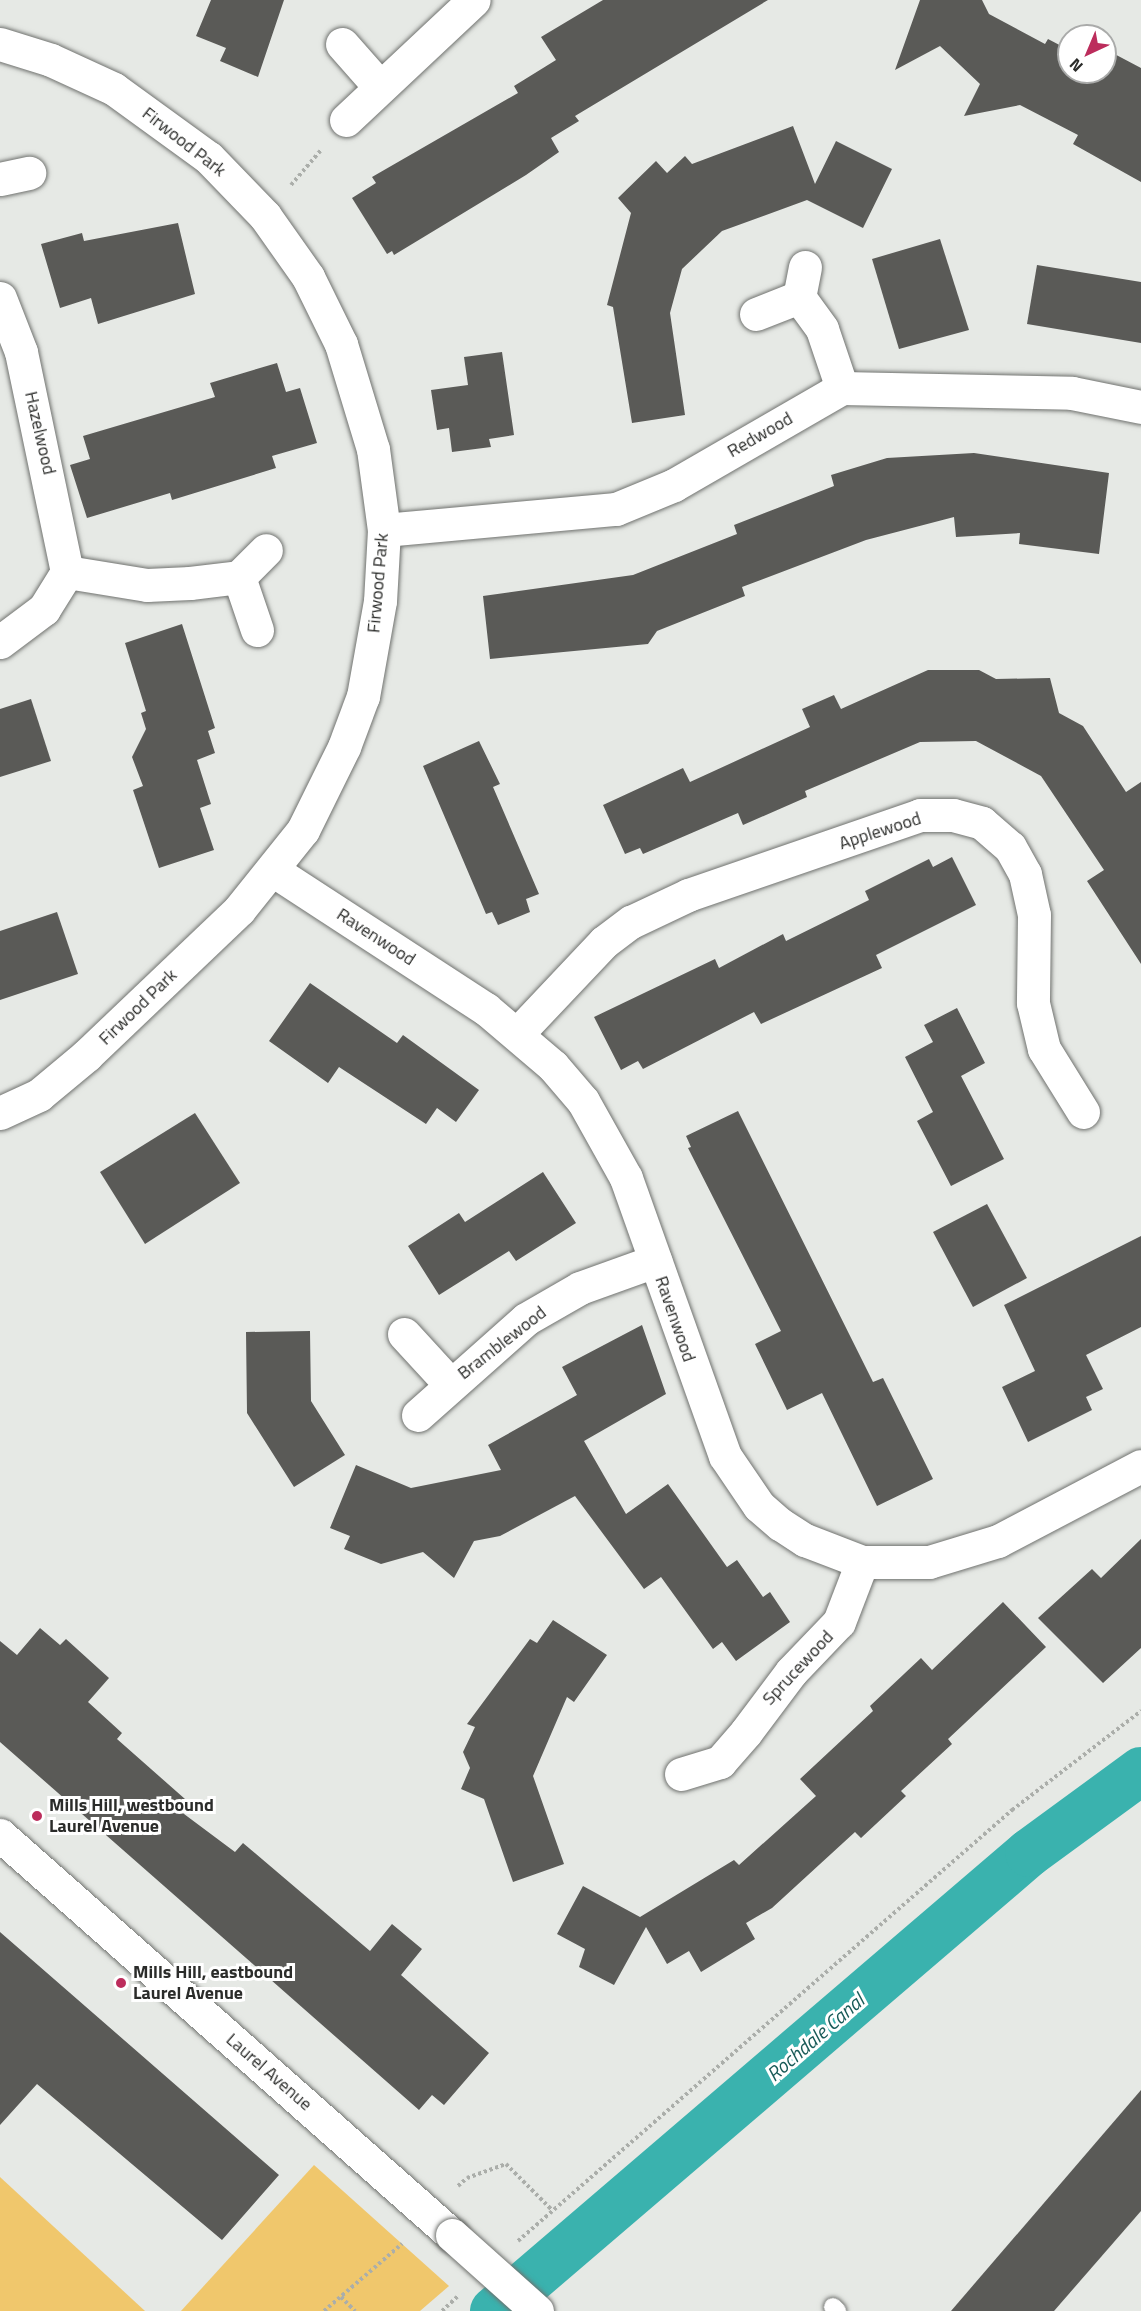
<!DOCTYPE html>
<style>
body{margin:0}
#map{position:relative;width:1141px;height:2311px;overflow:hidden;background:#e6e9e5;font-family:"Titillium Web",sans-serif}
div>[style]{position:absolute}
[style*='--x']{left:calc(var(--x)*1px);top:calc(var(--y)*1px);width:calc(var(--w)*1px);rotate:calc(var(--a)*1deg)}
.green>*{inset:0;background:#f0c76c}
.canal>*{height:48px;margin:-24px;padding:0 24px;transform-origin:24px;border-radius:24px;background:#3ab2ae}
.building>*{inset:0;background:#5a5a57}
.path>*{height:4px;margin-top:-2px;transform-origin:0;background:repeating-linear-gradient(90deg,#abaeaa 0 3px,transparent 0 6px)}
.roads{filter:drop-shadow(0 0 2px #70726f) drop-shadow(0 0 2px #70726f)}
.service>*{height:18px;margin:-9px;padding:0 9px;transform-origin:9px;border-radius:9px;background:#fff}
.minor>*{height:33px;margin:-16.5px;padding:0 16.5px;transform-origin:16.5px;border-radius:16.5px;background:#fff}
.bridges{filter:drop-shadow(0 0 2px #70726f) drop-shadow(0 0 2px #70726f)}
.minor-bridge>*{height:33px;margin:-16.5px;padding:0 16.5px;transform-origin:16.5px;border-radius:16.5px;background:#fff}
.dots>*{width:16px;height:16px;translate:-50% -50%;box-sizing:border-box;border:3px solid #fff;border-radius:50%}
span{translate:-50% -50%;white-space:nowrap;text-align:center;line-height:1.15;-webkit-text-stroke:6px #fff;paint-order:stroke}
.street-label{font-size:18px;color:#2b2c2a}
.poi-label{font-size:18px;color:#2b2c2a;font-weight:700}
.left{translate:0 -50%;text-align:left}
.water-label{font-size:20px;color:#195b58;font-style:italic}
.north{position:absolute;left:1057px;top:24px;width:60px;height:60px;box-sizing:border-box;background:#fff;border:2px solid #aaabaa;border-radius:50%;rotate:224deg;font-size:16px;font-weight:700;line-height:24px;text-align:center;color:#2b2c2a}
.north::after{content:'';display:block;margin:auto;width:21px;height:27px;background:#bc2d5c;clip-path:polygon(50% 0,100% 100%,50% 72%,0 100%)}
</style>
<div id="map">
<div class="green">
<i style="clip-path:polygon(314px 2165px,449px 2286px,420px 2311px,181px 2311px)"></i>
<i style="clip-path:polygon(0 2177px,145px 2311px,0 2311px)"></i>
</div>
<div class="canal">
<i style="--x:494;--y:2311;--w:704;--a:-40.57"></i>
<i style="--x:1029;--y:1853;--w:139;--a:-36.2"></i>
</div>
<div class="building">
<i style="clip-path:polygon(211px 0,284px 0,258px 77px,220px 61px,226px 48px,196px 36px)"></i>
<i style="clip-path:polygon(603px 0,768px 0,575px 116px,579px 121px,551px 138px,559px 152px,526px 175px,394px 255px,392px 251px,387px 254px,352px 198px,376px 183px,372px 177px,518px 93px,514px 86px,556px 60px,541px 37px)"></i>
<i style="clip-path:polygon(920px 0,982px 0,989px 14px,1045px 44px,1048px 39px,1069px 50px,1069px 72px,1105px 72px,1105px 49px,1141px 68px,1141px 182px,1073px 144px,1078px 135px,1020px 105px,964px 116px,980px 84px,940px 46px,895px 70px)"></i>
<i style="clip-path:polygon(793px 126px,815px 184px,836px 141px,892px 169px,863px 228px,807px 200px,722px 231px,682px 269px,670px 313px,685px 415px,632px 423px,613px 307px,607px 305px,631px 213px,618px 198px,656px 161px,667px 173px,685px 156px,692px 164px)"></i>
<i style="clip-path:polygon(178px 223px,195px 294px,98px 324px,91px 298px,60px 308px,41px 244px,82px 233px,84px 241px)"></i>
<i style="clip-path:polygon(940px 239px,969px 330px,899px 349px,872px 259px)"></i>
<i style="clip-path:polygon(1037px 265px,1141px 282px,1141px 343px,1027px 324px)"></i>
<i style="clip-path:polygon(502px 352px,514px 435px,489px 439px,491px 447px,452px 452px,449px 428px,437px 430px,431px 390px,468px 385px,464px 357px)"></i>
<i style="clip-path:polygon(277px 363px,286px 392px,300px 388px,317px 443px,272px 456px,276px 468px,172px 500px,170px 493px,87px 518px,70px 465px,90px 459px,83px 436px,215px 397px,210px 383px)"></i>
<i style="clip-path:polygon(974px 453px,1109px 473px,1099px 554px,1019px 544px,1020px 533px,956px 537px,954px 517px,866px 540px,742px 587px,745px 596px,657px 631px,648px 644px,490px 659px,483px 596px,633px 575px,737px 534px,734px 525px,834px 486px,831px 475px,887px 458px)"></i>
<i style="clip-path:polygon(182px 624px,215px 728px,208px 731px,215px 753px,197px 760px,211px 804px,200px 808px,214px 850px,159px 868px,133px 790px,143px 786px,132px 757px,146px 729px,141px 713px,146px 711px,125px 643px)"></i>
<i style="clip-path:polygon(928px 670px,979px 670px,996px 679px,1050px 678px,1059px 713px,1083px 726px,1126px 792px,1141px 782px,1141px 964px,1087px 881px,1104px 870px,1041px 776px,976px 741px,920px 742px,805px 791px,807px 797px,743px 825px,738px 813px,643px 854px,640px 848px,625px 854px,603px 805px,683px 768px,690px 782px,810px 727px,802px 709px,834px 695px,841px 709px)"></i>
<i style="clip-path:polygon(31px 699px,51px 761px,0 777px,0 709px)"></i>
<i style="clip-path:polygon(479px 741px,500px 784px,493px 787px,539px 894px,526px 899px,530px 912px,498px 925px,492px 912px,486px 914px,423px 766px)"></i>
<i style="clip-path:polygon(952px 857px,976px 905px,876px 955px,882px 968px,761px 1024px,754px 1012px,643px 1069px,638px 1061px,621px 1070px,594px 1017px,715px 959px,719px 968px,783px 934px,786px 941px,869px 900px,865px 891px,929px 859px,933px 867px)"></i>
<i style="clip-path:polygon(57px 912px,78px 974px,0 1000px,0 931px)"></i>
<i style="clip-path:polygon(310px 983px,397px 1043px,403px 1035px,479px 1090px,456px 1122px,437px 1108px,426px 1124px,339px 1067px,328px 1083px,269px 1041px)"></i>
<i style="clip-path:polygon(957px 1008px,985px 1063px,961px 1076px,1004px 1159px,951px 1186px,917px 1121px,933px 1112px,905px 1057px,933px 1042px,924px 1025px)"></i>
<i style="clip-path:polygon(738px 1111px,873px 1382px,883px 1378px,933px 1479px,877px 1506px,822px 1393px,787px 1410px,755px 1344px,781px 1331px,688px 1148px,691px 1147px,686px 1136px)"></i>
<i style="clip-path:polygon(195px 1113px,240px 1183px,145px 1244px,100px 1172px)"></i>
<i style="clip-path:polygon(543px 1172px,576px 1223px,516px 1261px,509px 1251px,439px 1295px,408px 1246px,459px 1213px,465px 1222px)"></i>
<i style="clip-path:polygon(987px 1204px,1027px 1278px,973px 1307px,933px 1232px)"></i>
<i style="clip-path:polygon(1141px 1236px,1141px 1327px,1086px 1355px,1103px 1389px,1086px 1397px,1092px 1410px,1028px 1442px,1002px 1387px,1035px 1371px,1004px 1305px)"></i>
<i style="clip-path:polygon(642px 1325px,666px 1394px,584px 1441px,626px 1514px,668px 1484px,727px 1567px,737px 1560px,763px 1597px,770px 1592px,790px 1622px,736px 1661px,722px 1642px,713px 1649px,661px 1577px,644px 1589px,575px 1496px,500px 1536px,474px 1541px,454px 1578px,423px 1552px,381px 1564px,344px 1549px,350px 1536px,330px 1528px,356px 1465px,411px 1488px,501px 1470px,488px 1445px,577px 1395px,562px 1367px)"></i>
<i style="clip-path:polygon(310px 1331px,311px 1401px,345px 1455px,294px 1487px,247px 1413px,246px 1332px)"></i>
<i style="clip-path:polygon(1141px 1539px,1141px 1648px,1103px 1683px,1038px 1618px,1092px 1569px,1101px 1578px)"></i>
<i style="clip-path:polygon(1003px 1602px,1046px 1647px,948px 1739px,952px 1744px,901px 1791px,906px 1796px,861px 1838px,855px 1832px,772px 1908px,746px 1923px,755px 1939px,701px 1972px,689px 1951px,667px 1964px,646px 1927px,614px 1985px,579px 1967px,585px 1949px,557px 1934px,583px 1886px,640px 1917px,734px 1860px,739px 1865px,816px 1796px,800px 1779px,873px 1711px,870px 1706px,921px 1658px,932px 1670px)"></i>
<i style="clip-path:polygon(553px 1620px,607px 1655px,574px 1702px,567px 1697px,533px 1776px,564px 1864px,513px 1882px,484px 1799px,461px 1789px,470px 1768px,463px 1752px,475px 1727px,467px 1724px,530px 1639px,537px 1643px)"></i>
<i style="clip-path:polygon(40px 1628px,60px 1645px,66px 1639px,109px 1678px,88px 1702px,122px 1733px,117px 1739px,185px 1799px,176px 1808px,235px 1852px,243px 1843px,370px 1951px,392px 1924px,422px 1949px,401px 1975px,489px 2053px,444px 2105px,432px 2095px,419px 2110px,0 1742px,0 1641px,17px 1655px)"></i>
<i style="clip-path:polygon(0 1932px,279px 2175px,222px 2240px,37px 2084px,0 2125px)"></i>
<i style="clip-path:polygon(1141px 2090px,1141px 2211px,1054px 2311px,951px 2311px)"></i>
</div>
<div class="path">
<i style="--x:291;--y:185;--w:46;--a:-49.4"></i>
<i style="--x:458;--y:2186;--w:12;--a:-42"></i>
<i style="--x:467;--y:2178;--w:41;--a:-19.7"></i>
<i style="--x:506;--y:2164;--w:65;--a:45"></i>
<i style="--x:518;--y:2241;--w:656;--a:-41.1"></i>
<i style="--x:1012;--y:1810;--w:163;--a:-37.5"></i>
<i style="--x:341;--y:2297;--w:20;--a:45"></i>
<i style="--x:324;--y:2311;--w:103;--a:-40.7"></i>
<i style="--x:442;--y:2311;--w:23;--a:-43"></i>
</div>
<div class="roads">
<div class="service">
<i style="--x:833;--y:2307;--w:6;--a:45"></i>
</div>
<div class="minor">
<i style="--x:0;--y:44;--w:53;--a:17.4"></i>
<i style="--x:51;--y:60;--w:69;--a:24.7"></i>
<i style="--x:114;--y:89;--w:117;--a:36"></i>
<i style="--x:209;--y:158;--w:81;--a:46"></i>
<i style="--x:265;--y:216;--w:75;--a:54.8"></i>
<i style="--x:308;--y:277;--w:75;--a:63.8"></i>
<i style="--x:341;--y:344;--w:110;--a:73.1"></i>
<i style="--x:373;--y:449;--w:82;--a:82.3"></i>
<i style="--x:384;--y:530;--w:71;--a:93.2"></i>
<i style="--x:380;--y:601;--w:97;--a:100.1"></i>
<i style="--x:363;--y:696;--w:54;--a:110.4"></i>
<i style="--x:344;--y:747;--w:93;--a:116.3"></i>
<i style="--x:303;--y:830;--w:102;--a:128.7"></i>
<i style="--x:239;--y:910;--w:210;--a:136.4"></i>
<i style="--x:87;--y:1055;--w:62;--a:140.2"></i>
<i style="--x:39;--y:1095;--w:43;--a:155.2"></i>
<i style="--x:342;--y:44;--w:56;--a:48.6"></i>
<i style="--x:346;--y:120;--w:175;--a:-43.2"></i>
<i style="--x:0;--y:179;--w:30;--a:-12"></i>
<i style="--x:805;--y:267;--w:31;--a:101"></i>
<i style="--x:799;--y:297;--w:39;--a:54"></i>
<i style="--x:822;--y:329;--w:62;--a:71.3"></i>
<i style="--x:0;--y:298;--w:58;--a:68.7"></i>
<i style="--x:21;--y:352;--w:225;--a:78.2"></i>
<i style="--x:67;--y:572;--w:44;--a:121.9"></i>
<i style="--x:44;--y:609;--w:55;--a:143.1"></i>
<i style="--x:756;--y:314;--w:46;--a:-21.6"></i>
<i style="--x:384;--y:530;--w:233;--a:-5.2"></i>
<i style="--x:616;--y:509;--w:63;--a:-22.5"></i>
<i style="--x:674;--y:485;--w:194;--a:-30"></i>
<i style="--x:842;--y:388;--w:230;--a:1.2"></i>
<i style="--x:1072;--y:393;--w:70;--a:11.5"></i>
<i style="--x:67;--y:572;--w:81;--a:9.2"></i>
<i style="--x:147;--y:585;--w:43;--a:-2.7"></i>
<i style="--x:190;--y:583;--w:49;--a:-7"></i>
<i style="--x:239;--y:577;--w:38;--a:-45"></i>
<i style="--x:239;--y:577;--w:56;--a:71.2"></i>
<i style="--x:274;--y:871;--w:253;--a:33.1"></i>
<i style="--x:486;--y:1009;--w:88;--a:40.4"></i>
<i style="--x:553;--y:1066;--w:46;--a:49.4"></i>
<i style="--x:583;--y:1101;--w:88;--a:60.8"></i>
<i style="--x:626;--y:1178;--w:295;--a:70.4"></i>
<i style="--x:725;--y:1456;--w:60;--a:55.8"></i>
<i style="--x:759;--y:1506;--w:28;--a:41"></i>
<i style="--x:780;--y:1524;--w:30;--a:33"></i>
<i style="--x:805;--y:1540;--w:61;--a:21.1"></i>
<i style="--x:862;--y:1562;--w:67;--a:0"></i>
<i style="--x:929;--y:1562;--w:72;--a:-16.9"></i>
<i style="--x:998;--y:1541;--w:161;--a:-27.7"></i>
<i style="--x:518;--y:1033;--w:125;--a:-46.6"></i>
<i style="--x:604;--y:942;--w:34;--a:-37"></i>
<i style="--x:631;--y:922;--w:63;--a:-25.3"></i>
<i style="--x:688;--y:895;--w:245;--a:-19"></i>
<i style="--x:920;--y:815;--w:33;--a:0"></i>
<i style="--x:953;--y:815;--w:30;--a:15"></i>
<i style="--x:982;--y:823;--w:37;--a:41"></i>
<i style="--x:1010;--y:847;--w:31;--a:61"></i>
<i style="--x:1025;--y:874;--w:42;--a:77.6"></i>
<i style="--x:1034;--y:915;--w:88;--a:90.7"></i>
<i style="--x:1033;--y:1003;--w:47;--a:76.6"></i>
<i style="--x:1044;--y:1049;--w:74;--a:58.2"></i>
<i style="--x:404;--y:1334;--w:67;--a:47.4"></i>
<i style="--x:418;--y:1415;--w:144;--a:-41.6"></i>
<i style="--x:526;--y:1319;--w:62;--a:-29.9"></i>
<i style="--x:580;--y:1288;--w:80;--a:-19.8"></i>
<i style="--x:681;--y:1774;--w:41;--a:-17.1"></i>
<i style="--x:720;--y:1762;--w:40;--a:-49"></i>
<i style="--x:746;--y:1732;--w:75;--a:-53.1"></i>
<i style="--x:791;--y:1672;--w:69;--a:-46.2"></i>
<i style="--x:839;--y:1622;--w:64;--a:-69"></i>
<i style="--x:0;--y:1835;--w:604;--a:41.51"></i>
</div>
</div>
<div class="bridges">
<div class="minor-bridge">
<i style="--x:452;--y:2235;--w:114;--a:41.8"></i>
</div>
</div>
<div class="dots">
<i style="left:37px;top:1816px;background:#bc2d5c"></i>
<i style="left:121px;top:1983px;background:#bc2d5c"></i>
</div>
<div class="street-label">
<span style="left:184px;top:142px;rotate:38deg">Firwood Park</span>
<span style="left:40px;top:433px;rotate:77deg">Hazelwood</span>
<span style="left:760px;top:435px;rotate:-30deg">Redwood</span>
<span style="left:378px;top:583px;rotate:-85deg">Firwood Park</span>
<span style="left:880px;top:831px;rotate:-18deg">Applewood</span>
<span style="left:376px;top:937px;rotate:33deg">Ravenwood</span>
<span style="left:138px;top:1007px;rotate:-44deg">Firwood Park</span>
<span style="left:675px;top:1319px;rotate:71deg">Ravenwood</span>
<span style="left:502px;top:1343px;rotate:-38deg">Bramblewood</span>
<span style="left:798px;top:1668px;rotate:-47deg">Sprucewood</span>
<span style="left:269px;top:2072px;rotate:41deg">Laurel Avenue</span>
</div>
<div class="poi-label">
<span class="left" style="left:49px;top:1816px">Mills Hill, westbound<br>Laurel Avenue</span>
<span class="left" style="left:133px;top:1983px">Mills Hill, eastbound<br>Laurel Avenue</span>
</div>
<div class="water-label">
<span style="left:815px;top:2037px;rotate:-41deg">Rochdale Canal</span>
</div>
<div class="north">N</div>
</div>
